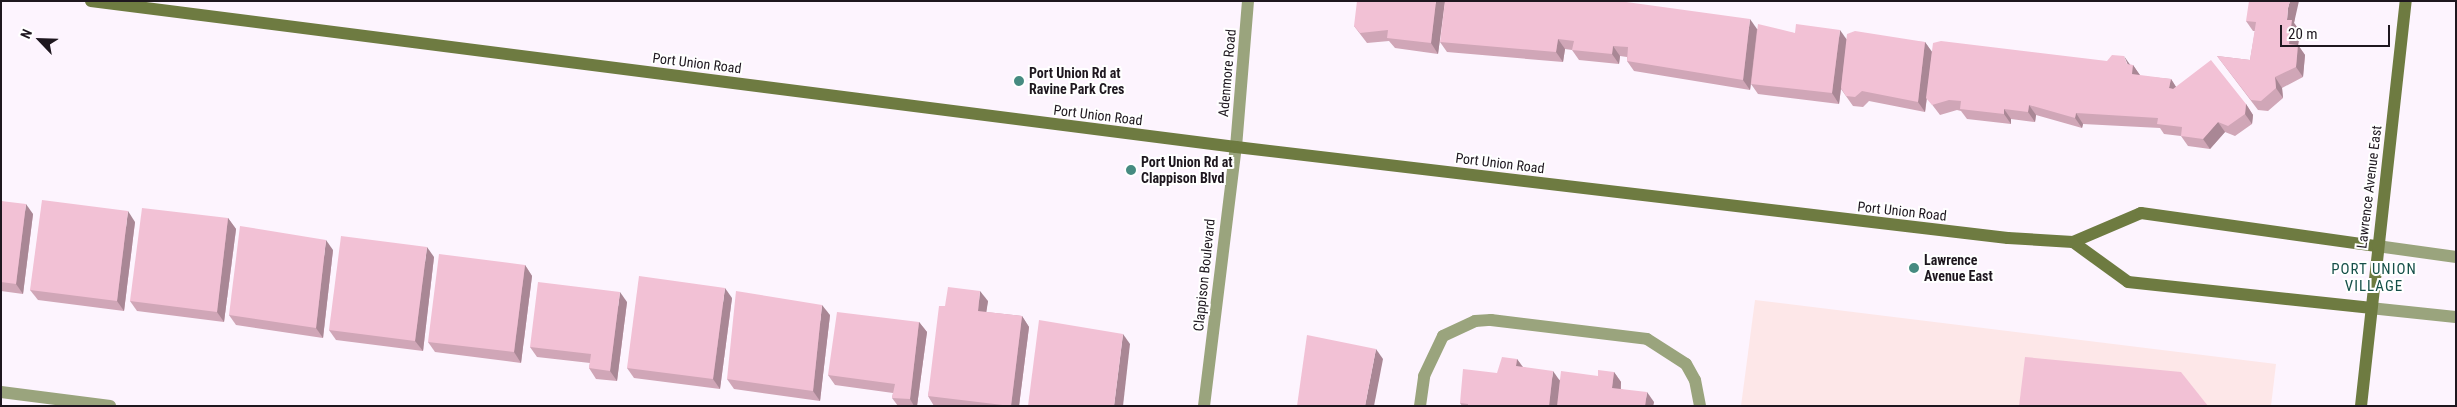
<!DOCTYPE html>
<style>
body{margin:0}
#map{position:relative;width:2457px;height:407px;overflow:hidden;background:#fdf4fe;font-family:"Roboto Condensed",sans-serif}
div>[style]{position:absolute}
[style*='--x']{left:calc(var(--x)*1px);top:calc(var(--y)*1px);width:calc(var(--w)*1px);rotate:calc(var(--a)*1deg)}
.commercial>*{inset:0;background:#fde7e8}
.lane>*{height:12px;margin:-6px;padding:0 6px;transform-origin:6px;border-radius:6px;background:#9aa47d}
.street>*{height:12px;margin:-6px;padding:0 6px;transform-origin:6px;border-radius:6px;background:#9aa47d}
.secondary>*{height:12px;margin:-6px;padding:0 6px;transform-origin:6px;border-radius:6px;background:#6e7b41}
.wall>*{inset:0;background:#d0a6b7}
.shaded-wall>*{inset:0;background:#a98795}
.building>*{inset:0;background:#f2c1d5}
.dots>*{width:14px;height:14px;translate:-50% -50%;box-sizing:border-box;border:2px solid #fff;border-radius:50%}
span{translate:-50% -50%;white-space:nowrap;text-align:center;line-height:1.15;-webkit-text-stroke:4px #fff;paint-order:stroke}
.street-label{font-size:14px;color:#1e171f}
.poi-label{font-size:14px;color:#1e171f;font-weight:700}
.left{translate:0 -50%;text-align:left}
.neighbourhood-label{font-size:15px;color:#165049;letter-spacing:1px}
.frame{position:absolute;inset:0;border:2px solid #1e171f;pointer-events:none}
.north{position:absolute;left:15px;top:15px;width:50px;height:50px;-webkit-text-stroke:4px #fff;paint-order:stroke;rotate:294deg;font-size:14px;font-weight:700;line-height:20px;text-align:center;color:#1e171f}
.north::after{content:'';display:block;margin:auto;width:18px;height:22px;background:#1e171f;clip-path:polygon(50% 0,100% 100%,50% 72%,0 100%)}
.scale{position:absolute;left:2280px;top:25px;width:110px;height:22px;box-sizing:border-box;border:2px solid #1e171f;border-top:0;padding-left:6px;font-size:15px;line-height:18px;white-space:nowrap;color:#1e171f;-webkit-text-stroke:4px #fff;paint-order:stroke}
</style>
<div id="map">
<div class="commercial">
<i style="clip-path:polygon(1755px 300px,2276px 364px,2271px 406px,1741px 406px)"></i>
</div>
<div class="lane">
<i style="--x:1420;--y:406;--w:30;--a:-82"></i>
<i style="--x:1424;--y:376;--w:44;--a:-64.6"></i>
<i style="--x:1443;--y:336;--w:35;--a:-25"></i>
<i style="--x:1475;--y:321;--w:16;--a:-4"></i>
<i style="--x:1491;--y:320;--w:157;--a:6.9"></i>
<i style="--x:1647;--y:339;--w:46;--a:32.7"></i>
<i style="--x:1686;--y:364;--w:18;--a:61"></i>
<i style="--x:1695;--y:380;--w:26;--a:79"></i>
</div>
<div class="street">
<i style="--x:2377;--y:246;--w:80;--a:7.9"></i>
<i style="--x:2370;--y:308;--w:86;--a:6"></i>
<i style="--x:1;--y:392;--w:110;--a:7.3"></i>
<i style="--x:1204;--y:406;--w:261;--a:-83"></i>
<i style="--x:1236;--y:147;--w:146;--a:-85.3"></i>
</div>
<div class="secondary">
<i style="--x:91;--y:1;--w:1154;--a:7.27"></i>
<i style="--x:1236;--y:147;--w:777;--a:6.72"></i>
<i style="--x:2008;--y:238;--w:65;--a:3.5"></i>
<i style="--x:2073;--y:242;--w:74;--a:-23.1"></i>
<i style="--x:2141;--y:213;--w:238;--a:8"></i>
<i style="--x:2073;--y:242;--w:68;--a:36"></i>
<i style="--x:2128;--y:282;--w:243;--a:6.1"></i>
<i style="--x:2361;--y:406;--w:407;--a:-83.7"></i>
</div>
<div class="wall">
<i style="clip-path:polygon(1445px 1px,1438px 54px,1395px 48px,1389px 41px,1367px 43px,1354px 26px)"></i>
<i style="clip-path:polygon(2295px 18px,2294px 23px,2300px 31px,2298px 45px,2305px 55px,2303px 77px,2282px 88px,2283px 98px,2268px 111px,2258px 110px,2217px 56px,2250px 60px,2255px 31px,2253px 31px,2246px 21px)"></i>
<i style="clip-path:polygon(1757px 29px,1847px 39px,1925px 42px,1932px 52px,2133px 65px,2140px 76px,2171px 79px,2176px 87px,2246px 104px,2253px 115px,2252px 124px,2235px 136px,2225px 132px,2210px 149px,2188px 146px,2181px 136px,2164px 134px,2160px 128px,2083px 124px,2082px 128px,2036px 115px,2035px 122px,2011px 119px,2011px 124px,1967px 119px,1961px 111px,1957px 110px,1940px 115px,1927px 98px,1925px 112px,1869px 101px,1863px 107px,1853px 106px,1841px 89px,1839px 104px,1758px 94px,1751px 84px,1750px 90px,1634px 71px,1627px 61px,1627px 57px,1620px 56px,1619px 64px,1579px 60px,1572px 50px,1565px 49px,1563px 62px,1447px 52px,1440px 42px)"></i>
<i style="clip-path:polygon(1px 201px,33px 214px,23px 294px,1px 291px)"></i>
<i style="clip-path:polygon(228px 218px,236px 229px,224px 322px,137px 311px,130px 301px)"></i>
<i style="clip-path:polygon(135px 222px,124px 311px,38px 300px,30px 290px)"></i>
<i style="clip-path:polygon(333px 250px,323px 338px,236px 325px,229px 315px)"></i>
<i style="clip-path:polygon(434px 257px,423px 351px,336px 340px,329px 330px)"></i>
<i style="clip-path:polygon(525px 265px,532px 276px,521px 363px,435px 352px,428px 342px)"></i>
<i style="clip-path:polygon(732px 298px,720px 389px,634px 378px,627px 368px)"></i>
<i style="clip-path:polygon(988px 301px,986px 312px,1022px 316px,1029px 327px,1019px 406px,934px 406px,928px 396px,945px 306px)"></i>
<i style="clip-path:polygon(627px 302px,617px 381px,596px 379px,589px 368px,590px 363px,537px 357px,530px 347px)"></i>
<i style="clip-path:polygon(830px 315px,820px 401px,734px 389px,727px 379px)"></i>
<i style="clip-path:polygon(919px 322px,927px 332px,917px 406px,898px 406px,892px 398px,893px 393px,835px 385px,828px 375px)"></i>
<i style="clip-path:polygon(1517px 359px,1523px 367px,1560px 380px,1598px 376px,1614px 372px,1621px 382px,1621px 389px,1654px 402px,1653px 406px,1462px 406px,1460px 403px)"></i>
</div>
<div class="shaded-wall">
<i style="clip-path:polygon(1436px 1px,1445px 1px,1438px 54px,1431px 43px)"></i>
<i style="clip-path:polygon(2290px 1px,2299px 1px,2294px 23px,2300px 31px,2297px 54px,2289px 44px,2287px 20px,2288px 8px)"></i>
<i style="clip-path:polygon(1750px 19px,1757px 29px,1750px 90px,1743px 80px)"></i>
<i style="clip-path:polygon(1840px 30px,1847px 40px,1839px 104px,1832px 93px)"></i>
<i style="clip-path:polygon(1558px 39px,1565px 49px,1563px 62px,1556px 52px)"></i>
<i style="clip-path:polygon(1925px 42px,1932px 52px,1925px 112px,1918px 102px)"></i>
<i style="clip-path:polygon(2298px 45px,2305px 55px,2303px 77px,2296px 67px)"></i>
<i style="clip-path:polygon(1613px 46px,1620px 56px,1619px 64px,1612px 54px)"></i>
<i style="clip-path:polygon(2124px 56px,2131px 66px,2133px 65px,2140px 75px,2139px 85px,2132px 74px)"></i>
<i style="clip-path:polygon(2275px 77px,2282px 88px,2283px 98px,2276px 88px)"></i>
<i style="clip-path:polygon(2171px 79px,2178px 90px,2169px 88px)"></i>
<i style="clip-path:polygon(2246px 104px,2253px 115px,2252px 124px,2245px 114px)"></i>
<i style="clip-path:polygon(2029px 105px,2036px 115px,2035px 122px,2028px 112px)"></i>
<i style="clip-path:polygon(2004px 109px,2011px 119px,2011px 124px,2004px 114px)"></i>
<i style="clip-path:polygon(2076px 113px,2083px 124px,2082px 128px,2075px 118px)"></i>
<i style="clip-path:polygon(2218px 122px,2225px 132px,2210px 149px,2203px 139px)"></i>
<i style="clip-path:polygon(26px 204px,33px 214px,23px 294px,16px 284px)"></i>
<i style="clip-path:polygon(128px 211px,135px 222px,124px 311px,117px 301px)"></i>
<i style="clip-path:polygon(228px 218px,236px 229px,224px 322px,217px 312px)"></i>
<i style="clip-path:polygon(326px 240px,333px 250px,323px 338px,316px 328px)"></i>
<i style="clip-path:polygon(427px 247px,434px 257px,423px 351px,415px 341px)"></i>
<i style="clip-path:polygon(525px 265px,532px 276px,521px 363px,514px 352px)"></i>
<i style="clip-path:polygon(725px 288px,732px 298px,720px 389px,713px 379px)"></i>
<i style="clip-path:polygon(980px 291px,988px 301px,985px 321px,978px 311px)"></i>
<i style="clip-path:polygon(620px 292px,627px 302px,617px 381px,610px 371px)"></i>
<i style="clip-path:polygon(822px 305px,830px 315px,820px 401px,813px 391px)"></i>
<i style="clip-path:polygon(1022px 316px,1029px 327px,1019px 406px,1011px 406px)"></i>
<i style="clip-path:polygon(919px 322px,927px 332px,917px 406px,914px 406px,910px 399px)"></i>
<i style="clip-path:polygon(1123px 334px,1130px 344px,1123px 406px,1114px 406px)"></i>
<i style="clip-path:polygon(1376px 349px,1383px 359px,1374px 406px,1365px 406px)"></i>
<i style="clip-path:polygon(1517px 359px,1524px 369px,1516px 366px)"></i>
<i style="clip-path:polygon(1553px 371px,1560px 381px,1558px 406px,1549px 406px)"></i>
<i style="clip-path:polygon(1614px 372px,1621px 382px,1620px 398px,1612px 388px)"></i>
<i style="clip-path:polygon(1647px 392px,1654px 402px,1653px 406px,1645px 406px)"></i>
</div>
<div class="building">
<i style="clip-path:polygon(1357px 1px,1436px 1px,1431px 43px,1387px 38px,1388px 30px,1360px 33px,1354px 26px)"></i>
<i style="clip-path:polygon(1445px 1px,1619px 1px,1750px 19px,1743px 80px,1627px 61px,1628px 47px,1613px 46px,1612px 54px,1572px 50px,1574px 41px,1558px 39px,1556px 52px,1440px 42px)"></i>
<i style="clip-path:polygon(2249px 1px,2290px 1px,2288px 8px,2287px 20px,2292px 20px,2289px 44px,2298px 45px,2296px 67px,2275px 77px,2276px 88px,2261px 101px,2251px 100px,2217px 56px,2250px 60px,2256px 22px,2246px 21px)"></i>
<i style="clip-path:polygon(1758px 24px,1795px 33px,1796px 24px,1840px 30px,1832px 93px,1751px 84px)"></i>
<i style="clip-path:polygon(1855px 31px,1925px 42px,1918px 102px,1862px 91px,1855px 97px,1846px 96px,1841px 88px,1847px 34px)"></i>
<i style="clip-path:polygon(1941px 41px,2107px 61px,2112px 55px,2124px 56px,2127px 64px,2133px 65px,2132px 74px,2171px 79px,2169px 88px,2173px 89px,2211px 60px,2246px 104px,2245px 114px,2228px 126px,2218px 122px,2203px 139px,2181px 136px,2182px 127px,2157px 124px,2158px 118px,2076px 113px,2075px 118px,2029px 105px,2028px 112px,2004px 109px,2004px 114px,1960px 109px,1961px 101px,1949px 100px,1932px 105px,1926px 98px,1933px 43px)"></i>
<i style="clip-path:polygon(42px 200px,128px 211px,117px 301px,30px 290px)"></i>
<i style="clip-path:polygon(1px 201px,26px 204px,16px 284px,1px 282px)"></i>
<i style="clip-path:polygon(142px 208px,228px 218px,217px 312px,130px 301px)"></i>
<i style="clip-path:polygon(240px 226px,326px 240px,316px 328px,229px 315px)"></i>
<i style="clip-path:polygon(341px 236px,427px 247px,415px 341px,329px 330px)"></i>
<i style="clip-path:polygon(439px 254px,525px 265px,514px 352px,428px 342px)"></i>
<i style="clip-path:polygon(639px 276px,725px 288px,713px 379px,627px 368px)"></i>
<i style="clip-path:polygon(538px 282px,620px 292px,610px 371px,589px 368px,591px 354px,530px 347px)"></i>
<i style="clip-path:polygon(948px 287px,980px 291px,978px 311px,1022px 316px,1011px 406px,928px 396px,939px 306px,945px 306px)"></i>
<i style="clip-path:polygon(736px 291px,822px 305px,813px 391px,727px 379px)"></i>
<i style="clip-path:polygon(837px 312px,919px 322px,910px 399px,892px 398px,895px 384px,828px 375px)"></i>
<i style="clip-path:polygon(1039px 320px,1123px 334px,1114px 406px,1028px 406px)"></i>
<i style="clip-path:polygon(1307px 335px,1376px 349px,1365px 406px,1297px 406px)"></i>
<i style="clip-path:polygon(1502px 357px,1517px 359px,1516px 366px,1553px 371px,1549px 406px,1468px 406px,1468px 404px,1460px 403px,1463px 369px,1497px 373px)"></i>
<i style="clip-path:polygon(2025px 357px,2181px 372px,2208px 406px,2019px 406px)"></i>
<i style="clip-path:polygon(1598px 370px,1614px 372px,1612px 388px,1647px 392px,1645px 406px,1557px 406px,1561px 371px,1598px 376px)"></i>
</div>
<div class="dots">
<i style="left:1019px;top:81px;background:#468b81"></i>
<i style="left:1131px;top:170px;background:#468b81"></i>
<i style="left:1914px;top:268px;background:#468b81"></i>
</div>
<div class="street-label">
<span style="left:697px;top:63px;rotate:7deg">Port Union Road</span>
<span style="left:1227px;top:73px;rotate:-85deg">Adenmore Road</span>
<span style="left:1098px;top:115px;rotate:7deg">Port Union Road</span>
<span style="left:1500px;top:163px;rotate:7deg">Port Union Road</span>
<span style="left:2369px;top:187px;rotate:-83deg">Lawrence Avenue East</span>
<span style="left:1902px;top:211px;rotate:6deg">Port Union Road</span>
<span style="left:1204px;top:275px;rotate:-84deg">Clappison Boulevard</span>
</div>
<div class="poi-label">
<span class="left" style="left:1029px;top:81px">Port Union Rd at<br>Ravine Park Cres</span>
<span class="left" style="left:1141px;top:170px">Port Union Rd at<br>Clappison Blvd</span>
<span class="left" style="left:1924px;top:268px">Lawrence<br>Avenue East</span>
</div>
<div class="neighbourhood-label">
<span style="left:2374px;top:278px">PORT UNION<br>VILLAGE</span>
</div>
<div class="frame"></div>
<div class="north">N</div>
<div class="scale">20 m</div>
</div>
